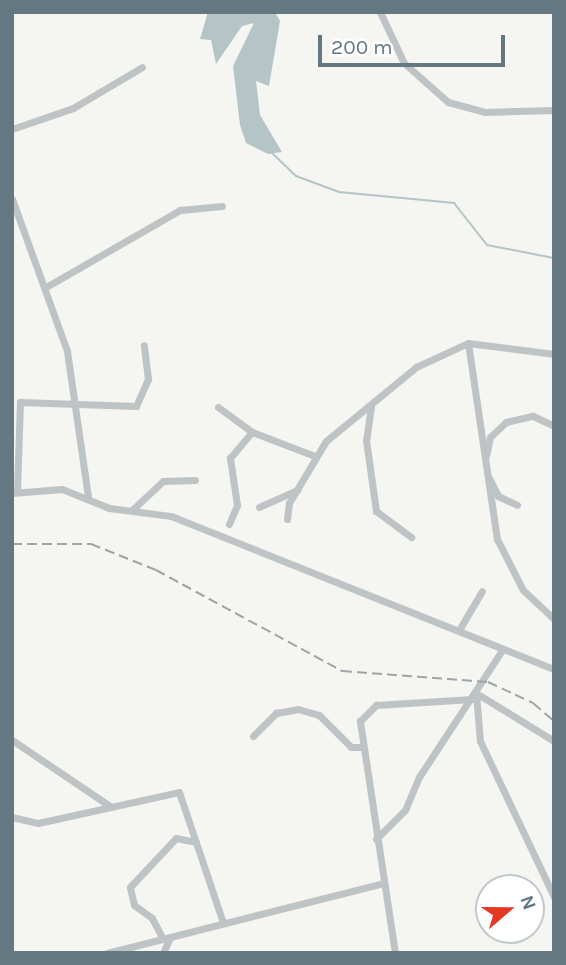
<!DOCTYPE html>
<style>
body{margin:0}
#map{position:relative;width:566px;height:965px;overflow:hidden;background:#f5f5f1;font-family:Karla,sans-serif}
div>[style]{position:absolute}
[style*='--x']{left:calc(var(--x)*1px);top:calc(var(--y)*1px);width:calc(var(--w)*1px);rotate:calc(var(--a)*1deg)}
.water>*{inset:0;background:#b5c4c7}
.stream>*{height:2px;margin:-1px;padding:0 1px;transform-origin:1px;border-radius:1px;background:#b5c4c7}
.minor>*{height:7px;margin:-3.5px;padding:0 3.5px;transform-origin:3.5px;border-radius:3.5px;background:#bec3c5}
.rail>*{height:2px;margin-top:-1px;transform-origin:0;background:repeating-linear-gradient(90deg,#9da5a9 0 10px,transparent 0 15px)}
span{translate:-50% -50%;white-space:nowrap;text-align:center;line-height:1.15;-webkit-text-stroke:7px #fff;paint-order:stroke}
.frame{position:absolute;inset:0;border:14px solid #647882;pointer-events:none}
.north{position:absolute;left:475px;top:874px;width:70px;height:70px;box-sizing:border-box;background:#fff;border:2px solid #c1c9cd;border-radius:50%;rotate:70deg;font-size:19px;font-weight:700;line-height:28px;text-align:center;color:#647882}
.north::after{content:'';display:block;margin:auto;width:24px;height:32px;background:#e43822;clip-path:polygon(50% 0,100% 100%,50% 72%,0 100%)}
.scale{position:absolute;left:318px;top:35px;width:187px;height:32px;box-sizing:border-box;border:4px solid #647882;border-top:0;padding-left:9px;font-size:21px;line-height:24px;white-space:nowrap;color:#647882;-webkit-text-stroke:5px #fff;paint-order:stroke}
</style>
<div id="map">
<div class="water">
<i style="clip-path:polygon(208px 12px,275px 12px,280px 21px,269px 86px,256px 81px,260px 115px,282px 152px,268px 154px,246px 143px,240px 125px,233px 66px,254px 23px,242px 26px,216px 64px,211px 40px,200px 39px)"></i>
</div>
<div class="stream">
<i style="--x:271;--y:152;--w:35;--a:44"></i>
<i style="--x:296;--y:176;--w:46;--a:20.4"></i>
<i style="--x:339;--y:192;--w:116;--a:5.5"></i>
<i style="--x:454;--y:203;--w:53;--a:51.8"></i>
<i style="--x:487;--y:245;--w:68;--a:11"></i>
</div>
<div class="minor">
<i style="--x:380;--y:12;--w:56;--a:64.8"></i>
<i style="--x:404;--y:63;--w:59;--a:41.6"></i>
<i style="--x:448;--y:102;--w:38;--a:15"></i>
<i style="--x:485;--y:112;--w:69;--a:-1.7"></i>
<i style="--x:12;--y:129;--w:65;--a:-19"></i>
<i style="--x:73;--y:108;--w:80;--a:-30.7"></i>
<i style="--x:12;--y:199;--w:162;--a:70.1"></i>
<i style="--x:67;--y:351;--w:147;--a:81.8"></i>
<i style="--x:46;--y:287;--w:155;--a:-29.9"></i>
<i style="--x:180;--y:210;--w:42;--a:-5.4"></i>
<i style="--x:468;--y:343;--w:198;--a:81.6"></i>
<i style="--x:497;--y:539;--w:57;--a:63"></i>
<i style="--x:523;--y:590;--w:42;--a:43.1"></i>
<i style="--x:371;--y:406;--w:34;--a:98"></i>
<i style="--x:366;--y:440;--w:72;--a:82"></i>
<i style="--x:376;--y:511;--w:44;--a:36.6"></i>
<i style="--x:218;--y:407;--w:42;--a:36.3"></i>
<i style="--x:252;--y:432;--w:67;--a:20.9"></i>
<i style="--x:486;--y:456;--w:19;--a:-78"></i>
<i style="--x:490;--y:437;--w:22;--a:-43"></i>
<i style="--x:506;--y:422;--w:28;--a:-13"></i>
<i style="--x:533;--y:416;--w:23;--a:25"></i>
<i style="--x:489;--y:478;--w:20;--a:63"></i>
<i style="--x:498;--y:496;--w:21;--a:25"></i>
<i style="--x:17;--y:492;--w:90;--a:-88.1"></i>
<i style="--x:20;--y:402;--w:116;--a:2"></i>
<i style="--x:136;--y:406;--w:30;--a:-66"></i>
<i style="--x:148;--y:379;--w:34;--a:-97"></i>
<i style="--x:12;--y:493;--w:50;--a:-4.6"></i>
<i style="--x:62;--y:489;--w:51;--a:22"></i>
<i style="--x:109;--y:508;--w:63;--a:7.4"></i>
<i style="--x:171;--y:516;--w:412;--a:21.8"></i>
<i style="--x:259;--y:507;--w:42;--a:-24.1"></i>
<i style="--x:133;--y:509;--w:41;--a:-43"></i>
<i style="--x:163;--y:481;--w:32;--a:-2"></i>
<i style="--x:287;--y:519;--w:16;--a:-83"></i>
<i style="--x:289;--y:503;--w:72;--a:-59.2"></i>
<i style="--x:326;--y:441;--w:117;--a:-39.4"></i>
<i style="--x:416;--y:367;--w:57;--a:-24.8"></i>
<i style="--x:468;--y:343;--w:87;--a:7.3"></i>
<i style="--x:229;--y:524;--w:21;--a:-67"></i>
<i style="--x:237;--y:505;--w:48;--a:-98.5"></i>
<i style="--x:230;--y:458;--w:34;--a:-50"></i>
<i style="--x:459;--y:630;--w:45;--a:-59.5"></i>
<i style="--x:476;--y:693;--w:92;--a:31.6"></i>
<i style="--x:476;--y:694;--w:47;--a:85.1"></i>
<i style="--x:480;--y:741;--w:173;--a:64.6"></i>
<i style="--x:253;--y:736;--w:33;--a:-45"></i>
<i style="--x:276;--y:713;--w:22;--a:-10"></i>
<i style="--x:298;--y:709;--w:22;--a:16"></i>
<i style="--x:319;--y:715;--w:45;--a:45"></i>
<i style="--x:351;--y:747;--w:11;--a:0"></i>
<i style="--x:12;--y:740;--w:118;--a:34"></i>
<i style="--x:12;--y:817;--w:27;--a:13"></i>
<i style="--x:38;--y:823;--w:144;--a:-12.4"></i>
<i style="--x:179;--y:792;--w:135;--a:71.4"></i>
<i style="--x:376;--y:839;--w:41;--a:-45"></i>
<i style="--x:405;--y:810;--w:36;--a:-67"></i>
<i style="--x:419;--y:777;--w:152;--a:-56.8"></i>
<i style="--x:163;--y:939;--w:24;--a:-118"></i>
<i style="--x:152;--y:918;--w:22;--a:-144"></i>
<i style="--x:134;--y:905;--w:18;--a:-103"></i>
<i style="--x:130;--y:887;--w:67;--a:-46.8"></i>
<i style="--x:176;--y:838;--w:20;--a:11"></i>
<i style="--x:107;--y:953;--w:286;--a:-14.2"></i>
<i style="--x:163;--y:953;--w:17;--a:-66"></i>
<i style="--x:395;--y:953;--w:235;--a:-98.6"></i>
<i style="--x:360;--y:721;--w:23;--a:-45"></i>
<i style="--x:376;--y:705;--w:96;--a:-3.6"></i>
</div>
<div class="rail">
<i style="--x:12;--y:544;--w:79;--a:0"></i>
<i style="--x:91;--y:544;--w:70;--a:21.8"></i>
<i style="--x:156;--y:570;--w:212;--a:28.5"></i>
<i style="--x:342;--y:671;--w:146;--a:4.3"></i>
<i style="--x:488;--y:682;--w:50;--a:25"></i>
<i style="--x:533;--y:703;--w:28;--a:41"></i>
</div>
<div class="frame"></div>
<div class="north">N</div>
<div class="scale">200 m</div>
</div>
